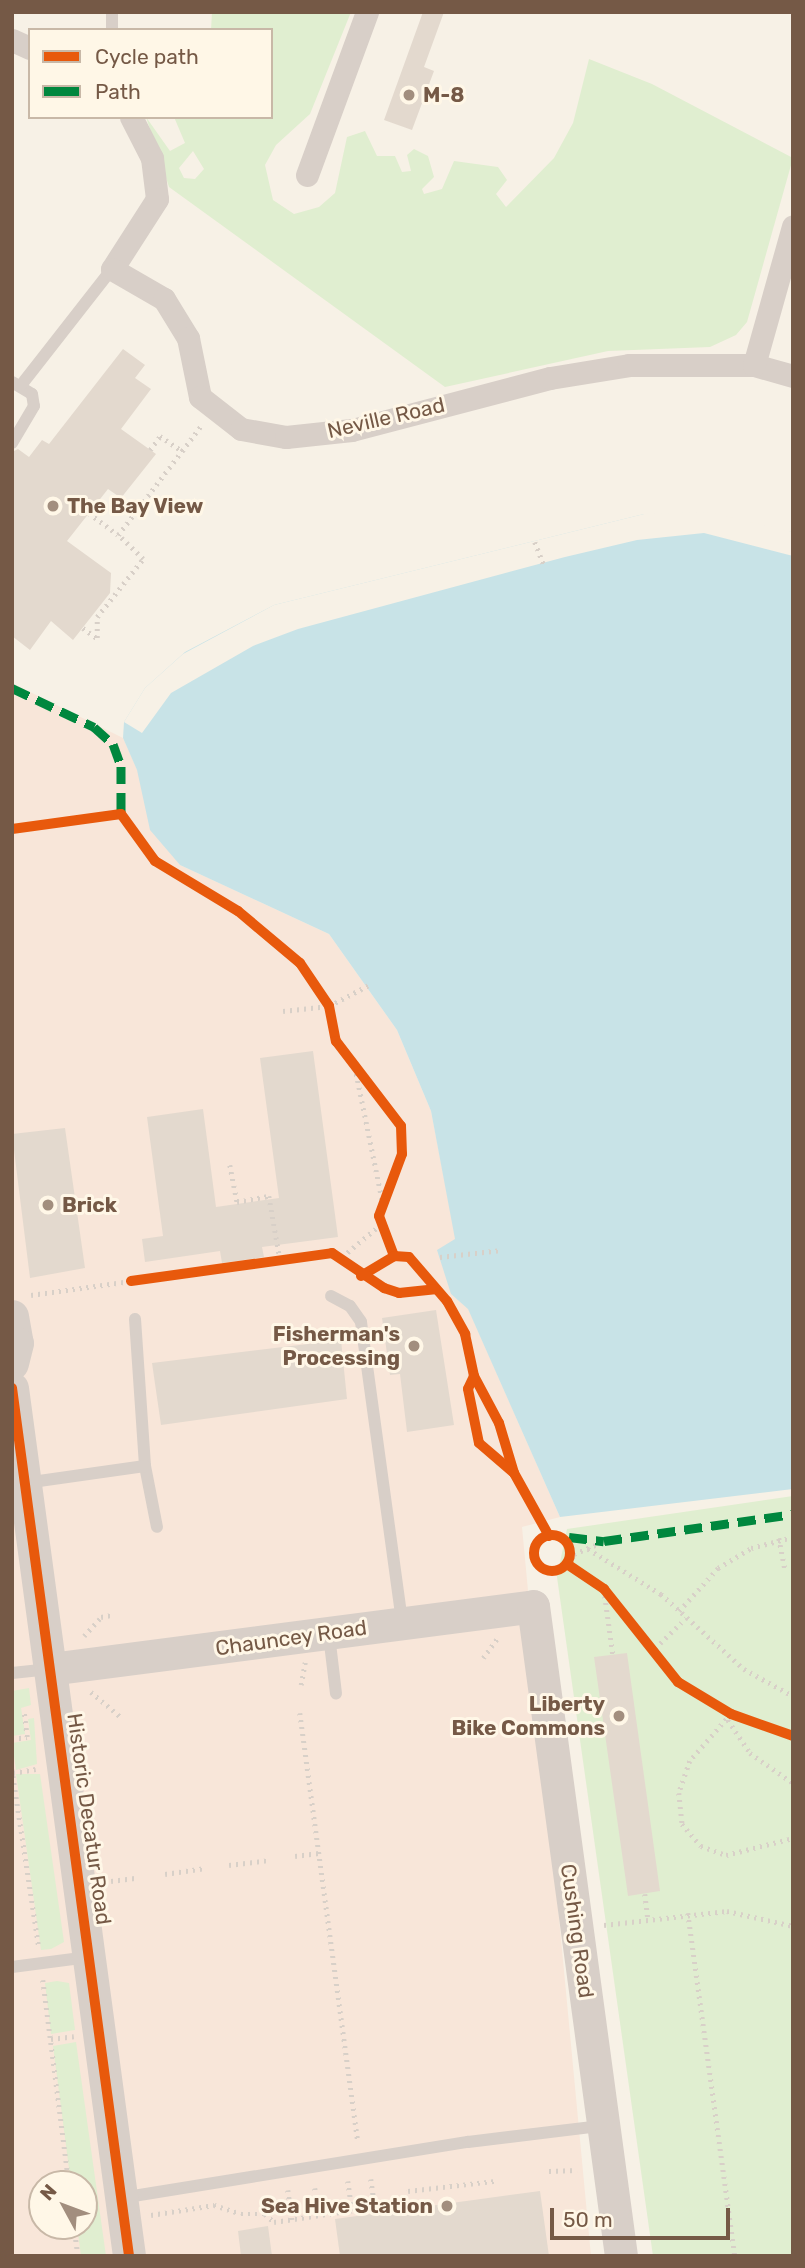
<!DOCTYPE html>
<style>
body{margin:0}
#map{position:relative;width:805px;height:2268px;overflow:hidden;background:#f7f1e6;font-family:Rubik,sans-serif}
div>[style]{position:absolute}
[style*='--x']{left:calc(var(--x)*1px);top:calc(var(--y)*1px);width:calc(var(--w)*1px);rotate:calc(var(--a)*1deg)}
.commercial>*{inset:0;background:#f8e6d9}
.green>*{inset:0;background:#e0eed0}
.water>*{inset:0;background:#c8e3e7}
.pier>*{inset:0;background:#f7f1e6}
.building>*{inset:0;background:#e3d9ce}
.path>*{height:4.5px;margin-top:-2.25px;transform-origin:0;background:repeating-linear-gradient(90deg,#d8d0c8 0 2px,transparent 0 7px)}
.lane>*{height:12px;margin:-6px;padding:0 6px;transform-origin:6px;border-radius:6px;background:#d8cfc8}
.street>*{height:23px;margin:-11.5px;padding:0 11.5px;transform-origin:11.5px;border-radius:11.5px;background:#d8cfc8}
.secondary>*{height:33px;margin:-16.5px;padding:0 16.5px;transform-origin:16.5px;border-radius:16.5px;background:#d8cfc8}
.quiet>*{height:9px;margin-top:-4.5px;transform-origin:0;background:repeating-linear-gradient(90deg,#00873e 0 18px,transparent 0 27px)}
.cycleway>*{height:10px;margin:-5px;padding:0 5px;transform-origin:5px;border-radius:5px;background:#e8590c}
.cycleway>.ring{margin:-5px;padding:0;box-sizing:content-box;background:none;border:10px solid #e8590c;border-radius:50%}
.dots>*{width:19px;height:19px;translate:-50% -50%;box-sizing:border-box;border:4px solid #fff7e7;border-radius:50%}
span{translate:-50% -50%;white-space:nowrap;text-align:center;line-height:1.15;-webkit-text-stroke:6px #fff7e7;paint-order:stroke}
.poi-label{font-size:21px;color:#755946;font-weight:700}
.left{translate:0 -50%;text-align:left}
.right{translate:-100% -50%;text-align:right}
.street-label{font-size:21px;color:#755946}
.frame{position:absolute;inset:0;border:14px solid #755946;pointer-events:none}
.legend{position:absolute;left:28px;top:28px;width:245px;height:91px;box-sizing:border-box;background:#fff7e7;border:2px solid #c8b8a7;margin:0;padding:9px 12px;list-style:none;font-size:21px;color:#755946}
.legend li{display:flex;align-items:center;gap:14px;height:35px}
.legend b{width:35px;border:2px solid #c8b8a7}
.north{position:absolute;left:28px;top:2170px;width:70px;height:70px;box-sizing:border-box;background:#fff7e7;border:2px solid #c8b8a7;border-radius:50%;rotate:311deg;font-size:19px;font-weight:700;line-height:28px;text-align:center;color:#755946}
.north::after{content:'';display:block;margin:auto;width:24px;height:32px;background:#a28e7e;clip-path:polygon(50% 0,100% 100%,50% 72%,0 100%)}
.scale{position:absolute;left:550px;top:2208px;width:180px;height:32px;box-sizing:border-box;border:4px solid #755946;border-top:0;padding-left:9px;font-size:21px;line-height:24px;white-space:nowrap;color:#755946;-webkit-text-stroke:5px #fff7e7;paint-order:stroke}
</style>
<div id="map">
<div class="commercial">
<i style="clip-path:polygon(evenodd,12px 683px,123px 738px,180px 865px,329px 934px,397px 1030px,431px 1111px,456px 1240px,451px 1294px,468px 1308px,560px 1517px,522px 1527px,591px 2256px,12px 2256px,12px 683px,42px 2184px,84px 2184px,84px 2226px,42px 2226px,42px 2184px)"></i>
</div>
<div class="green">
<i style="clip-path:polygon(evenodd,212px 12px,351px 12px,310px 114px,276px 145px,265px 165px,273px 200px,294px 214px,319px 207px,335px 193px,347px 137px,365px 131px,377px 156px,395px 156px,402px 172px,411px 171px,407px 155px,414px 149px,428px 156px,434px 177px,422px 189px,424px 194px,442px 189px,454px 161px,498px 167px,507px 180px,496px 194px,506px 207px,554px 158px,573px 123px,589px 59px,652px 84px,793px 158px,747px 322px,736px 335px,710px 347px,608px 351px,445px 387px,169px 187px,146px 117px,170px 151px,185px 143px,174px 117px,271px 117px,271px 30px,211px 30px,212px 12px,193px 151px,204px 169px,195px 179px,184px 178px,179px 168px,193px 151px)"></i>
<i style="clip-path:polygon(793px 1496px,793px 2256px,653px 2256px,557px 1577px,567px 1529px)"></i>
<i style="clip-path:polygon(29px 1688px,31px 1705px,21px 1708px,25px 1734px,12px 1736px,12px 1691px)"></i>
<i style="clip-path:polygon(34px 1718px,37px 1764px,16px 1770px,12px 1743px,31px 1740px,28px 1719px)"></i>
<i style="clip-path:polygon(16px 1774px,40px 1774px,64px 1942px,51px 1949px,41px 1950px)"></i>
<i style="clip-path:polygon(57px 1981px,69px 1983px,75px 2030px,51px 2034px,45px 1983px)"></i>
<i style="clip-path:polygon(76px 2042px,106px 2256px,81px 2256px,77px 2226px,84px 2226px,84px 2184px,71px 2184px,53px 2046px)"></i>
</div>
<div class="water">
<i style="clip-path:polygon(644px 514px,793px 532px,793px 1489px,560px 1517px,468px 1309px,451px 1294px,437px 1250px,455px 1239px,431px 1111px,397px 1030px,329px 934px,180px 865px,150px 830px,137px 770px,123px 738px,124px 722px,145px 688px,185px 652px,274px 605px)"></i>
</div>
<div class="pier">
<i style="clip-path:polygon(707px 512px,793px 532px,793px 556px,704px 533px,637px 540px,565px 557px,298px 629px,253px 646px,171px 693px,142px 733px,124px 722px,145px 688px,183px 654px,274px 605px,644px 514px)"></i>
</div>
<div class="building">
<i style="clip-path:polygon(423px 12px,444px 12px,424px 67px,434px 71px,412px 130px,384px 120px)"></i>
<i style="clip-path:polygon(123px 349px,145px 365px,135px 378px,151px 389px,121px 429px,156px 454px,121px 498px,108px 489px,67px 541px,111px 573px,110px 593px,73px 640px,51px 621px,30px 650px,12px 636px,12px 452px,18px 449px,29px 457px,42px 440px,49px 444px)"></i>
<i style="clip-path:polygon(313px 1051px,338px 1237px,262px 1247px,264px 1257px,222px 1263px,220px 1251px,145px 1262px,142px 1239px,163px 1236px,147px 1117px,203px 1109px,216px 1207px,279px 1198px,260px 1058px)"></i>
<i style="clip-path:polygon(65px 1128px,85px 1268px,30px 1278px,12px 1134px)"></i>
<i style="clip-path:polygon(436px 1310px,454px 1425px,407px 1432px,400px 1374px,390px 1375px,382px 1318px)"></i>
<i style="clip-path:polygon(341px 1340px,347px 1399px,161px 1425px,152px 1363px)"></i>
<i style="clip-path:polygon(627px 1653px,660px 1891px,628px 1896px,594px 1657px)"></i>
<i style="clip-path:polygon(540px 2191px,549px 2256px,340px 2256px,335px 2219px)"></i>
<i style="clip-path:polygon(268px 2226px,272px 2256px,241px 2256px,238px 2231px)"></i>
</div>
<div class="path">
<i style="--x:150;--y:450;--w:17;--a:-54"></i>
<i style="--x:160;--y:436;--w:27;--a:34"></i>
<i style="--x:182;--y:451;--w:34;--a:-53"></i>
<i style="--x:89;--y:513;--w:36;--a:37"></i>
<i style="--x:118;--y:535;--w:106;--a:-52.7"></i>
<i style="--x:535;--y:542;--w:25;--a:69"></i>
<i style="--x:83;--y:628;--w:17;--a:36"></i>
<i style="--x:97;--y:638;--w:21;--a:-90"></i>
<i style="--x:97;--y:617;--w:74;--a:-51.6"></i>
<i style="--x:143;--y:559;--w:35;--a:-136"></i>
<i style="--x:283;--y:1011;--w:46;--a:-6.2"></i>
<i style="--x:329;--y:1006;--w:45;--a:-27.7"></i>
<i style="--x:355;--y:1067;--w:135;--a:78.4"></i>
<i style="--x:230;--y:1165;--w:38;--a:79"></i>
<i style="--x:237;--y:1202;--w:33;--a:-11"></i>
<i style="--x:269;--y:1196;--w:64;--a:80.1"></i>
<i style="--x:342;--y:1257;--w:50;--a:-40.1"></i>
<i style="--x:440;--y:1257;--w:62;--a:-6.4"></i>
<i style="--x:31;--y:1295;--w:101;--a:-8"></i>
<i style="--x:779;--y:1538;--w:32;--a:79"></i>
<i style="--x:588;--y:1549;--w:86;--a:31.7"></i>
<i style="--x:661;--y:1594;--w:112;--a:42.1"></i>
<i style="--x:744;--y:1669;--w:56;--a:28.9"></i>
<i style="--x:569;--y:1565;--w:12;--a:-66"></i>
<i style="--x:574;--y:1554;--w:33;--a:-23"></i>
<i style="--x:604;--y:1589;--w:67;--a:82.2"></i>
<i style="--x:679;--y:1611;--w:58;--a:-47.8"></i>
<i style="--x:718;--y:1568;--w:39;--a:-31"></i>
<i style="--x:751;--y:1548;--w:43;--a:-14.7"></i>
<i style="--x:84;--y:1636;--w:25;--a:-48"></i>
<i style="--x:101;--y:1617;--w:10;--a:-11"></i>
<i style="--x:650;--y:1653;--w:50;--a:-44.2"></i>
<i style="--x:483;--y:1658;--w:24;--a:-54"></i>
<i style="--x:301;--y:1685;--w:23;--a:-80"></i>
<i style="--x:91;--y:1692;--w:38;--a:40"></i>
<i style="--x:300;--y:1713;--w:433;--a:82.3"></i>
<i style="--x:731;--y:1714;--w:62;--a:131.1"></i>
<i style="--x:690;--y:1761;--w:34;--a:109"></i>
<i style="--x:679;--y:1793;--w:31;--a:84"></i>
<i style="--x:682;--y:1824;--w:29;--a:49"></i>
<i style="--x:701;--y:1846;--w:27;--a:20"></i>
<i style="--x:726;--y:1855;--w:69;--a:-14.2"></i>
<i style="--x:728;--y:1720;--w:40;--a:56"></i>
<i style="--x:750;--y:1753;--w:52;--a:34.9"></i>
<i style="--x:12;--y:1739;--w:15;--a:-8"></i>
<i style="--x:27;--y:1737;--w:26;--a:-97"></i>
<i style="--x:12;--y:1769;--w:180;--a:81.4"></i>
<i style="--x:13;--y:1773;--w:23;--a:-10"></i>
<i style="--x:295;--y:1856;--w:26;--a:-7"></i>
<i style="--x:229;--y:1865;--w:38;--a:-7"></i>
<i style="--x:165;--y:1874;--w:41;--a:-8.3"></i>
<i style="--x:111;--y:1881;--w:24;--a:-7"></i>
<i style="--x:645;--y:1894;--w:26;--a:83"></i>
<i style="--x:688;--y:1913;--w:346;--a:82.2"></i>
<i style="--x:604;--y:1925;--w:124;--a:-6.5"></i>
<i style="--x:727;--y:1911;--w:68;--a:12.8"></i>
<i style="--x:43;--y:1980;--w:206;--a:82.7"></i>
<i style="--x:51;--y:2039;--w:23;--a:-7"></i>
<i style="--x:549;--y:2171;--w:28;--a:-2"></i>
<i style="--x:371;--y:2179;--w:28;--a:82"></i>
<i style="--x:348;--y:2181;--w:30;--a:82"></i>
<i style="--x:315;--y:2188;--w:28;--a:82"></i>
<i style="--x:288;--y:2190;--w:30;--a:82"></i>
<i style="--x:151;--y:2215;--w:64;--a:-9"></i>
<i style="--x:214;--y:2205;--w:28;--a:18"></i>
<i style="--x:241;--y:2214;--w:24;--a:0"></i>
<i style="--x:265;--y:2214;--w:12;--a:42"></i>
<i style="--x:274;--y:2222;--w:127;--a:-8.6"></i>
<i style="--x:400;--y:2203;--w:14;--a:-56"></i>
<i style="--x:408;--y:2191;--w:88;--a:-6.6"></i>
<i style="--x:74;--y:2226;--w:30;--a:82"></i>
</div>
<div class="lane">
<i style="--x:112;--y:30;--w:18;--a:-90"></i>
<i style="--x:12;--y:382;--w:23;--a:31"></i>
<i style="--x:32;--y:394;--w:12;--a:81"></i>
<i style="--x:34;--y:406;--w:43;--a:120.7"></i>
<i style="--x:22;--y:384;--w:146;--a:-52"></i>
<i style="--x:331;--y:1296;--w:21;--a:28"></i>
<i style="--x:350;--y:1306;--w:19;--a:55"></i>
<i style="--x:361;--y:1322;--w:304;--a:82.2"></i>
<i style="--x:135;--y:1319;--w:147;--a:86.1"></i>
<i style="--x:145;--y:1466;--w:62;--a:78.9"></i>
<i style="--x:25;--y:1483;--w:121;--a:-8.1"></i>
<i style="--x:329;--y:1635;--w:59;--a:83.2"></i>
<i style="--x:12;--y:1673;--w:38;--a:-6"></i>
<i style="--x:12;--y:1967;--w:77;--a:-7.5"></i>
<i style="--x:121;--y:2198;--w:351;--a:-9.2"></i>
<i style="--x:468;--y:2142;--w:134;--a:-6.9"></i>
</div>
<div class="street">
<i style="--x:12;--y:40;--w:20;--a:24"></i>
<i style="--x:131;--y:117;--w:46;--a:62.9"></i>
<i style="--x:152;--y:158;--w:41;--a:83"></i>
<i style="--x:157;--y:199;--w:83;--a:122.7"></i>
<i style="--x:112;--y:269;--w:60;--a:30"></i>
<i style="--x:164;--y:299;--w:46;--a:58.4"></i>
<i style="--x:188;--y:338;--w:60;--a:78.5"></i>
<i style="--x:200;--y:397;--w:52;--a:38"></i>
<i style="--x:241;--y:429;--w:46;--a:10.1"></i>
<i style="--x:286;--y:437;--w:66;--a:-6.1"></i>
<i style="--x:352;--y:430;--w:205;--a:-14.7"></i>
<i style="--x:550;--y:378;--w:80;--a:-9.3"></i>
<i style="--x:629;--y:365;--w:125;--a:0"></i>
<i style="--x:754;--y:365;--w:41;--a:15.8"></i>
<i style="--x:307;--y:175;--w:174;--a:-69.8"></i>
<i style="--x:754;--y:365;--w:144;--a:-74.3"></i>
</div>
<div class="secondary">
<i style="--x:12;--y:1316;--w:27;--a:80"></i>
<i style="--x:17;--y:1343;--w:21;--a:104"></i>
<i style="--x:12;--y:1388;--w:876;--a:82.32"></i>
<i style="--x:50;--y:1669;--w:487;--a:-7.4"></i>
<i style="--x:533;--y:1606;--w:656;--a:82.29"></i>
</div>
<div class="quiet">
<i style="--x:12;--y:688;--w:91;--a:25.4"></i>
<i style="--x:94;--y:727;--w:25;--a:42"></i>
<i style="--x:113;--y:744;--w:23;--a:70"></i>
<i style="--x:121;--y:766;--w:48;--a:90"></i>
<i style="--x:569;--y:1537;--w:35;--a:7"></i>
<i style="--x:604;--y:1541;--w:191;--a:-8.1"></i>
</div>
<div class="cycleway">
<i style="--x:12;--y:829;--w:110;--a:-7.8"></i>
<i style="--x:121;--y:814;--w:58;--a:54.1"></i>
<i style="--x:155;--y:861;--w:97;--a:31.1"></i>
<i style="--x:238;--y:911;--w:81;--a:40"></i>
<i style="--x:300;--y:963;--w:52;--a:56"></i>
<i style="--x:329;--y:1006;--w:36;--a:79"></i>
<i style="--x:336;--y:1041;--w:107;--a:52.6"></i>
<i style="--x:401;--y:1126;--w:28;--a:88"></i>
<i style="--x:402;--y:1154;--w:66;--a:110.4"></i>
<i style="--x:379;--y:1216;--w:43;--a:69.4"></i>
<i style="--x:361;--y:1276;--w:39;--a:-31"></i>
<i style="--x:394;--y:1256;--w:15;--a:4"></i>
<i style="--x:409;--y:1257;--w:58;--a:49.2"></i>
<i style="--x:447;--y:1301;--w:38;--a:61"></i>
<i style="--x:465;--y:1334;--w:43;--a:77.9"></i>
<i style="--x:474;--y:1376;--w:53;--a:62"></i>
<i style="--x:499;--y:1423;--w:52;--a:73.3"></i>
<i style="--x:514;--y:1473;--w:72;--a:60.9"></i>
<i style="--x:131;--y:1281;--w:203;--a:-7.9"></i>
<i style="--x:332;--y:1253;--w:63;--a:33.9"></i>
<i style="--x:384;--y:1288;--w:16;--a:18"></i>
<i style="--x:399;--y:1293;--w:36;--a:-6"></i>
<i style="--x:474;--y:1376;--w:14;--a:115"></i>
<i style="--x:468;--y:1389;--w:55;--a:78.5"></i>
<i style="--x:479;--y:1443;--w:46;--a:40.6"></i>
<i style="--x:12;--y:1388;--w:876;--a:82.32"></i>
<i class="ring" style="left:534px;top:1535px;width:26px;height:26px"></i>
<i style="--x:567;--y:1564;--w:45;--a:34"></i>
<i style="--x:604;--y:1589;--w:119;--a:51.5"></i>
<i style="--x:678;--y:1682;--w:62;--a:31.1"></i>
<i style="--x:731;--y:1714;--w:66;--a:19.5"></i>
</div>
<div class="dots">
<i style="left:409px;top:95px;background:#a28e7e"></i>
<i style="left:53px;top:506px;background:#a28e7e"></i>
<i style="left:48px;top:1205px;background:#a28e7e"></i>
<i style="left:414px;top:1346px;background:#a28e7e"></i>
<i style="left:619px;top:1716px;background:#a28e7e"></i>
<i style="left:447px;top:2206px;background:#a28e7e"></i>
</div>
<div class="poi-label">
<span class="left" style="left:423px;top:95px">M-8</span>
<span class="left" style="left:67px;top:506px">The Bay View</span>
<span class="left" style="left:62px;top:1205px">Brick</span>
<span class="right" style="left:400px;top:1346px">Fisherman's<br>Processing</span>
<span class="right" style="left:605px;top:1716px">Liberty<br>Bike Commons</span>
<span class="right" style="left:433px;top:2206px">Sea Hive Station</span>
</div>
<div class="street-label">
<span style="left:386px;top:418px;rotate:-13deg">Neville Road</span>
<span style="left:291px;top:1638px;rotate:-8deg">Chauncey Road</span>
<span style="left:89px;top:1819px;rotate:82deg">Historic Decatur Road</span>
<span style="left:577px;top:1931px;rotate:82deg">Cushing Road</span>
</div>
<div class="frame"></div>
<ul class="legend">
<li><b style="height:9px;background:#e8590c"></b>Cycle path</li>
<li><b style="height:9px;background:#00873e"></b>Path</li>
</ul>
<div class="north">N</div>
<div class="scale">50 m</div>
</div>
